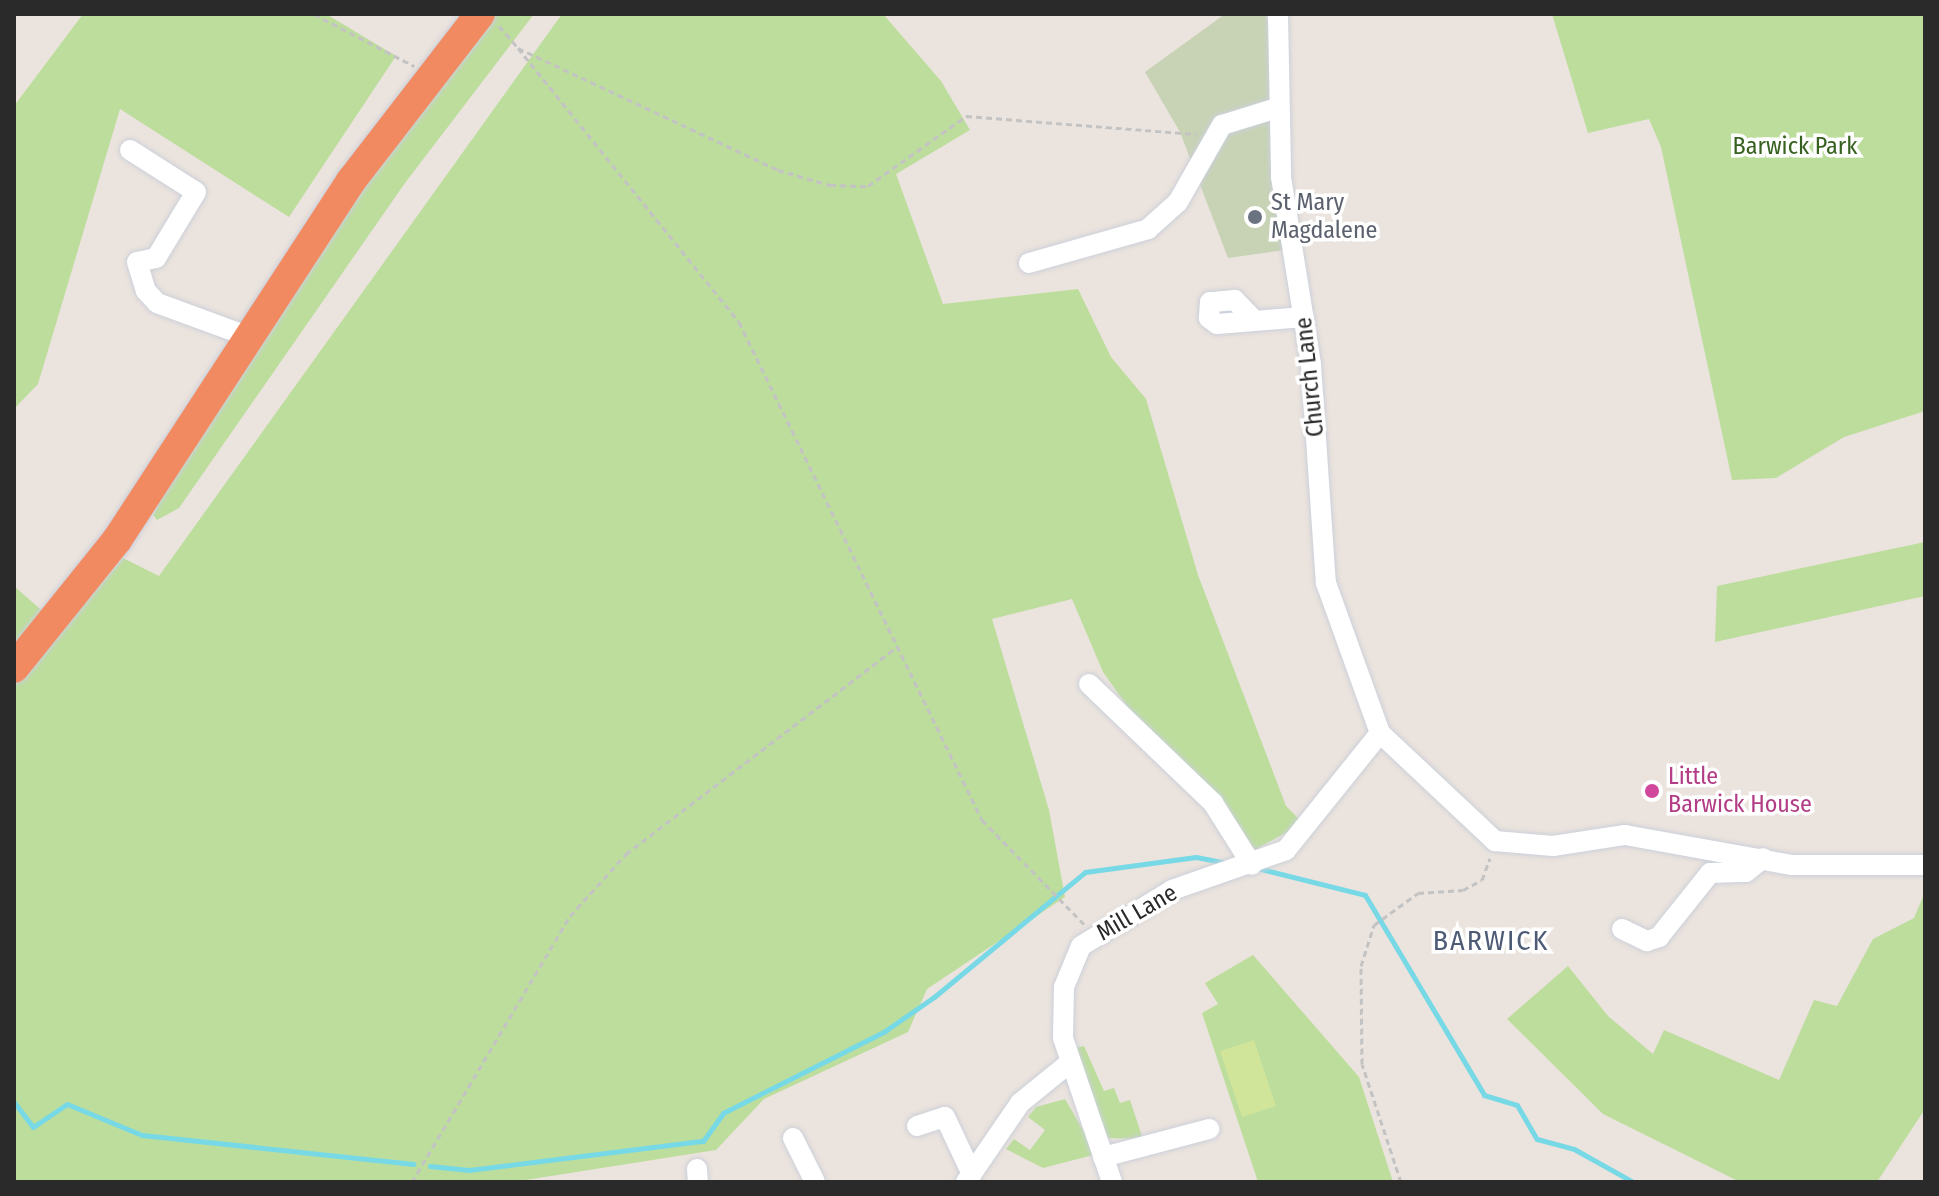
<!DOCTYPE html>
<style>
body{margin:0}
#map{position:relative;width:1939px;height:1196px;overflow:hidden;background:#ebe3dd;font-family:"Fira Sans Condensed",sans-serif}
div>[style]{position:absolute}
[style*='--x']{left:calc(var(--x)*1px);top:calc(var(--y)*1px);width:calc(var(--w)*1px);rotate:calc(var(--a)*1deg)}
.green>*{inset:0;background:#bddd9d}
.cemetery>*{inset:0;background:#c8d3b5}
.pitch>*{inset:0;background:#d0e49a}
.stream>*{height:5px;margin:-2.5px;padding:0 2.5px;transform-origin:2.5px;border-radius:2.5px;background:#77d9e5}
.path>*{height:3px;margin-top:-1.5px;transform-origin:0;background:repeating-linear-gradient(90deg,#c3c3c3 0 6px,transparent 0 10px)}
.roads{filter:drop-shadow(0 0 2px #cbd0da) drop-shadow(0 0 2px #cbd0da)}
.minor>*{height:20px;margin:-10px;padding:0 10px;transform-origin:10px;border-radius:10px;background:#fff}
.highway>*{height:30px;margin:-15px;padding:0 15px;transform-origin:15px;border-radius:15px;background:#f28a61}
.dots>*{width:22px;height:22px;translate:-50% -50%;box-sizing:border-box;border:4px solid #fff;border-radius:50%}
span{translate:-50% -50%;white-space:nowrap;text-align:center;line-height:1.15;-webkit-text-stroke:7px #fff;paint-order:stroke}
.park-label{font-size:24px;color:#37611f}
.worship-label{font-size:24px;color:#5b616d}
.left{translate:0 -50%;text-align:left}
.street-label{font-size:24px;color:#2a2a2a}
.hotel-label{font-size:24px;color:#b23c85}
.quarter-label{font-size:28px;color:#4e5b77;letter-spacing:2px}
.frame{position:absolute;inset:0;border:16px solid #2a2a2a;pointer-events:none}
</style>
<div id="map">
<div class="green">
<i style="clip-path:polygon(83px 14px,326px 14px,396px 56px,289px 217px,120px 109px,38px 384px,14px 409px,14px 106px)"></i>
<i style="clip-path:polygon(491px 14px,534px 14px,405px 183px,179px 508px,157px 520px,153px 515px,183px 455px,299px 270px)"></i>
<i style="clip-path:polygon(562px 14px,883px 14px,941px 81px,970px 130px,896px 174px,943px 304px,1078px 289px,1111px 357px,1146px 399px,1198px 575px,1286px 806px,1303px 823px,1253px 851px,1153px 743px,1103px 672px,1072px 599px,992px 619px,1049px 810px,1065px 897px,927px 989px,908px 1032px,764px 1099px,716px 1150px,513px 1182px,14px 1182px,14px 586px,63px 629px,123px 558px,159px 576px)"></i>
<i style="clip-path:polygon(1552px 14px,1925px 14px,1925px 411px,1844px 437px,1776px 478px,1732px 480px,1661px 147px,1649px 119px,1588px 133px)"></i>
<i style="clip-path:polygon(1925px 542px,1925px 596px,1715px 642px,1717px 586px)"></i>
<i style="clip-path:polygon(1925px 892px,1925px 1109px,1877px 1182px,1740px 1182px,1603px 1114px,1507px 1019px,1568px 966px,1608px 1016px,1653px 1054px,1664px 1030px,1779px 1080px,1814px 1000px,1837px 1006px,1873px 939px,1914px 918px)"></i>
<i style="clip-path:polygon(1253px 955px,1359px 1077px,1393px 1182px,1258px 1182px,1202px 1013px,1218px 1004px,1205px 983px)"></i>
<i style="clip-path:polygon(1084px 1046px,1104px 1091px,1114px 1088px,1120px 1103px,1130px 1100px,1143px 1139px,1105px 1138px,1075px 1048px)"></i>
<i style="clip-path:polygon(1065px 1099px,1097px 1154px,1043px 1168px,1006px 1149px,1014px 1139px,1030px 1150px,1045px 1130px,1028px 1117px,1036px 1107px)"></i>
</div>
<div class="cemetery">
<i style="clip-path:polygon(1225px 14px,1265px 14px,1267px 20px,1285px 250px,1228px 258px,1180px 132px,1145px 72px)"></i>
</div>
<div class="pitch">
<i style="clip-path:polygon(1254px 1040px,1276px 1106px,1242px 1117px,1220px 1051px)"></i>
</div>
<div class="stream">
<i style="--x:1257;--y:868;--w:111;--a:14"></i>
<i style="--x:1365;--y:895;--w:233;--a:59.2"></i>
<i style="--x:1484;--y:1095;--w:34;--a:17"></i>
<i style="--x:1517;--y:1105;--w:39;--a:60"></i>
<i style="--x:1537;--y:1139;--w:38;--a:15"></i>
<i style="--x:1574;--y:1149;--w:68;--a:29.2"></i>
<i style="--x:14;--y:1102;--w:31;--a:53"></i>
<i style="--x:33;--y:1127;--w:41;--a:-34.1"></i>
<i style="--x:67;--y:1104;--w:81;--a:22.5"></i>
<i style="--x:142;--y:1135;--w:273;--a:6.1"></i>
<i style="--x:430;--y:1166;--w:39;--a:6"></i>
<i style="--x:469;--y:1170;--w:236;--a:-7.1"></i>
<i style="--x:703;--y:1141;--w:34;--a:-54"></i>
<i style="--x:723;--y:1113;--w:182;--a:-26.8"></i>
<i style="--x:885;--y:1031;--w:60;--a:-34.8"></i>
<i style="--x:934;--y:997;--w:196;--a:-39.6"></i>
<i style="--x:1085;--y:872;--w:112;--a:-7.7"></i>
<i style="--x:1196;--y:857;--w:32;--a:11"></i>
</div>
<div class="path">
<i style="--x:314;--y:14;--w:113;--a:27.5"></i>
<i style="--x:499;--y:26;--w:29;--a:49"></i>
<i style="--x:518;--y:48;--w:287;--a:25.1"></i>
<i style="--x:778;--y:170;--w:54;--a:16.1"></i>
<i style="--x:830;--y:185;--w:38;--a:2"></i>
<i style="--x:868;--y:186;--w:120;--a:-35.5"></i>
<i style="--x:966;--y:116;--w:231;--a:4.5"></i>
<i style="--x:518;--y:48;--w:352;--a:51.1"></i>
<i style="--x:739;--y:322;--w:554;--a:63.99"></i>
<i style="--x:982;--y:820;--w:146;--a:45.6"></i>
<i style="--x:412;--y:1182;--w:309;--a:-59.3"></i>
<i style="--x:570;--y:916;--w:84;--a:-47.9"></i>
<i style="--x:626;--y:854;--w:342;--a:-37.4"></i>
<i style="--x:1401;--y:1182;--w:124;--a:-108.3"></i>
<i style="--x:1362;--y:1064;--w:98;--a:-90.6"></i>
<i style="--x:1361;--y:966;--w:43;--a:-72.4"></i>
<i style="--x:1374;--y:925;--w:54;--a:-36"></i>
<i style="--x:1418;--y:893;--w:45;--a:-3.8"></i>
<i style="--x:1463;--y:890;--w:21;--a:-28"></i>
<i style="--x:1482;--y:880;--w:23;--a:-70"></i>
</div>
<div class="roads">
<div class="minor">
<i style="--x:1278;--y:14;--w:163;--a:88.9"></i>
<i style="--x:1281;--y:177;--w:190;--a:80.9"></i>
<i style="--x:1311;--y:365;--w:219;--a:86.1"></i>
<i style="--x:1326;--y:583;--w:159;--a:70.2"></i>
<i style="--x:130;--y:150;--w:78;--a:32.5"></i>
<i style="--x:196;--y:192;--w:77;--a:121.2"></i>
<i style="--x:156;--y:258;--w:19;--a:168"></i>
<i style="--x:137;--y:262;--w:30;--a:73"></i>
<i style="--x:146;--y:291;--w:16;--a:47"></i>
<i style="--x:157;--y:303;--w:99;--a:20.1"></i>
<i style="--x:1029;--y:263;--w:124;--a:-15.9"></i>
<i style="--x:1148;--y:229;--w:40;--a:-42"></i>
<i style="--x:1178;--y:202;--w:89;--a:-60.3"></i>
<i style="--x:1222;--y:125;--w:58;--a:-17.2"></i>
<i style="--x:1254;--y:320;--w:28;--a:-134"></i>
<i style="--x:1235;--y:300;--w:25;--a:175"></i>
<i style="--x:1210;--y:302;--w:16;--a:94"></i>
<i style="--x:1209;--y:318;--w:10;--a:37"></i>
<i style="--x:1217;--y:324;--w:87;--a:-4.6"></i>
<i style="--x:1089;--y:684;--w:172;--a:43.8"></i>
<i style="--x:1213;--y:803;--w:73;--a:57.8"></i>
<i style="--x:1380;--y:733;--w:158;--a:43.2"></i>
<i style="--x:1495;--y:841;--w:58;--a:4.9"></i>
<i style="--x:1553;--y:846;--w:73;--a:-8.7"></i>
<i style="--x:1625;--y:835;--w:170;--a:10.2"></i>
<i style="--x:1792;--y:865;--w:133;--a:0"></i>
<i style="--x:1622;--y:929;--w:28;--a:26"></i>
<i style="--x:1647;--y:941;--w:13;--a:-18"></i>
<i style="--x:1659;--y:937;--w:82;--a:-51.4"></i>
<i style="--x:1710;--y:873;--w:36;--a:-2"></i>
<i style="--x:1746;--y:872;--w:22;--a:-39"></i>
<i style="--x:917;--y:1126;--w:29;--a:-18"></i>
<i style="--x:945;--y:1117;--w:63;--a:64.7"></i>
<i style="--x:793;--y:1138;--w:49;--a:63.4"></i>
<i style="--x:1103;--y:1157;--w:110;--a:-14.8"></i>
<i style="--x:697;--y:1169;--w:13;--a:86"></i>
<i style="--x:966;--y:1182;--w:96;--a:-55.6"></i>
<i style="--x:1020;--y:1103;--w:62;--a:-39.1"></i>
<i style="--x:1112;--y:1182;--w:152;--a:-108.8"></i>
<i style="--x:1063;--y:1038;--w:51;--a:-88.9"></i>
<i style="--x:1064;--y:987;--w:44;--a:-67.5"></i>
<i style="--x:1081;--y:946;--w:107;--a:-31.6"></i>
<i style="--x:1172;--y:890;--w:121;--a:-19.3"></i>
<i style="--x:1286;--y:850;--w:150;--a:-51.2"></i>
</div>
<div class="highway">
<i style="--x:14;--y:668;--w:164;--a:-51.2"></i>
<i style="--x:117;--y:540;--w:429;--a:-56.9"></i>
<i style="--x:351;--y:181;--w:211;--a:-52.3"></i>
</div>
</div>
<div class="dots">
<i style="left:1255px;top:217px;background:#6b7280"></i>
<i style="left:1652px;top:791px;background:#d1479c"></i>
</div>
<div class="park-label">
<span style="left:1795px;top:147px">Barwick Park</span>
</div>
<div class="worship-label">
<span class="left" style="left:1271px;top:217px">St Mary<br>Magdalene</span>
</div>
<div class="street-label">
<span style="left:1310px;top:377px;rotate:-96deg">Church Lane</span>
<span style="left:1137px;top:913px;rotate:-30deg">Mill Lane</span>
</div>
<div class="hotel-label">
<span class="left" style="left:1668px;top:791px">Little<br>Barwick House</span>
</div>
<div class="quarter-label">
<span style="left:1491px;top:941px">BARWICK</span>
</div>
<div class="frame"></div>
</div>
